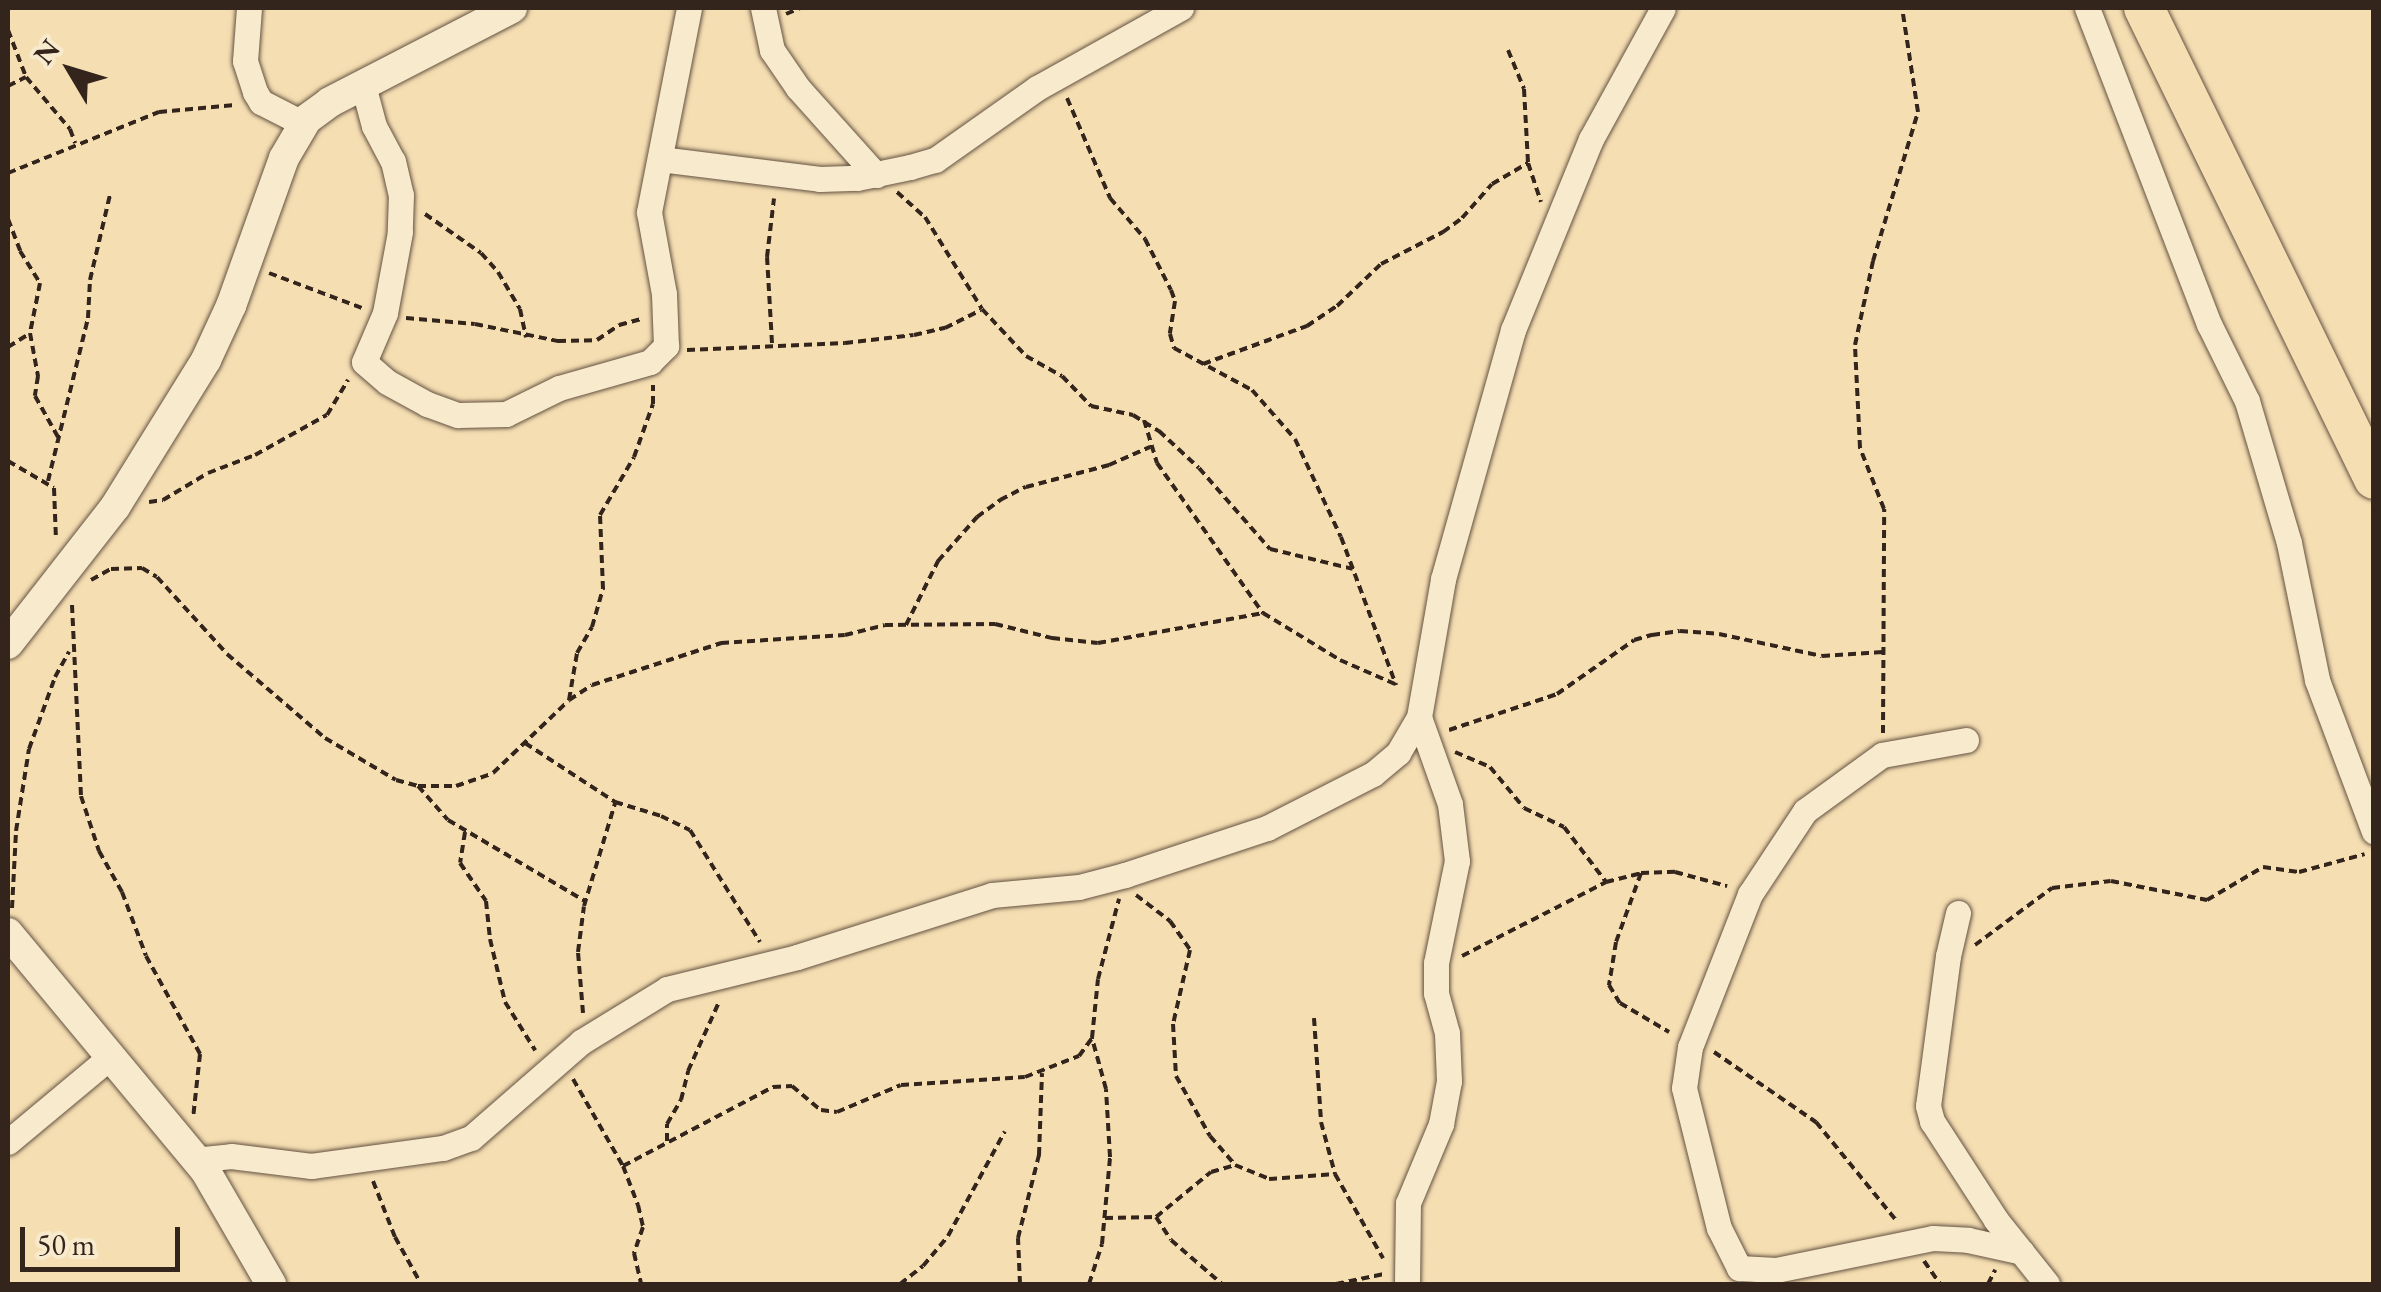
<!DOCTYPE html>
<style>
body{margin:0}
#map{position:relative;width:2381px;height:1292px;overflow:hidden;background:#f5deb2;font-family:"EB Garamond",serif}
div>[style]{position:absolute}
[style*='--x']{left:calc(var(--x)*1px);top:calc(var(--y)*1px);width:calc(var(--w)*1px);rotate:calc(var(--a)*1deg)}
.path>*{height:4px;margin-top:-2px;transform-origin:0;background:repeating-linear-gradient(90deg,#33241c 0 8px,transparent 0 13px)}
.roads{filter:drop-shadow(0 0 2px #645242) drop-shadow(0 0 2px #645242)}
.minor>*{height:25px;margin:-12.5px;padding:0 12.5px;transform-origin:12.5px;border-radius:12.5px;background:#f8eacd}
.tertiary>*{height:30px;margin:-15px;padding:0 15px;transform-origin:15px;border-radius:15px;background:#f8eacd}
.trunk>*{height:40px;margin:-20px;padding:0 20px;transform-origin:20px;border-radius:20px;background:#f5deb2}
span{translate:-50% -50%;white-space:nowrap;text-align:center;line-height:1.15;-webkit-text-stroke:10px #f8eacd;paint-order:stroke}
.frame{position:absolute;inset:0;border:10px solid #33241c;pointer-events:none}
.north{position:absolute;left:20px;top:20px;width:100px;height:100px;-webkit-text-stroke:8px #f8eacd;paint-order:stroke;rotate:308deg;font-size:28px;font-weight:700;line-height:40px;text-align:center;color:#33241c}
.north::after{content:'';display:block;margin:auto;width:35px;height:45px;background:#33241c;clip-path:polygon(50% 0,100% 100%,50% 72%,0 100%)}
.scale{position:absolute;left:20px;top:1227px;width:160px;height:45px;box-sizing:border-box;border:5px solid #33241c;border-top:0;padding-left:12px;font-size:30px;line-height:35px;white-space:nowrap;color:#33241c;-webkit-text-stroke:8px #f8eacd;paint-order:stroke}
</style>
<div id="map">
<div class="path">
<i style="--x:786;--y:14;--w:15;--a:-23"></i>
<i style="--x:8;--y:30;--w:50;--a:69"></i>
<i style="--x:26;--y:77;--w:68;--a:49.8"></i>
<i style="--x:70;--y:129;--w:15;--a:70"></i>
<i style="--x:1508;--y:50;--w:42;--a:67.7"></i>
<i style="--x:1524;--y:89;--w:74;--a:86.9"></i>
<i style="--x:1528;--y:163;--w:41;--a:71.6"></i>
<i style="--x:8;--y:86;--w:20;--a:-27"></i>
<i style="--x:1067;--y:98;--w:109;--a:66.7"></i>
<i style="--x:1110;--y:198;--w:54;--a:49.5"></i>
<i style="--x:1145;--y:239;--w:57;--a:63"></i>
<i style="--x:1171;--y:290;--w:12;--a:70"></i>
<i style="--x:1175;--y:301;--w:33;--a:99"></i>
<i style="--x:1170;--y:334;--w:15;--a:74"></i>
<i style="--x:1174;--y:348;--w:89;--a:28.3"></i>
<i style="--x:1252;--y:390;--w:65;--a:48.7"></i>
<i style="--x:1295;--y:439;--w:108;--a:64.9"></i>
<i style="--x:1341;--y:537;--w:158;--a:69.6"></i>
<i style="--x:8;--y:173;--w:163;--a:-22"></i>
<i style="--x:159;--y:112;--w:76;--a:-5.3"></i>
<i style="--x:897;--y:192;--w:38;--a:42"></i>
<i style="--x:925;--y:217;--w:108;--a:58.2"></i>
<i style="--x:982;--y:309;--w:64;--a:46.9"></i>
<i style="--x:1026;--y:356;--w:41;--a:29.1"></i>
<i style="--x:1062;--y:376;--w:42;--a:46"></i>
<i style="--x:1091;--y:406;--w:43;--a:12.1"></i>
<i style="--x:1133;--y:415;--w:31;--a:32"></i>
<i style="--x:1159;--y:431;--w:54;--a:42.8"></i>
<i style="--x:1199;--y:468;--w:108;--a:48.8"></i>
<i style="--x:1270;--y:549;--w:85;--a:13.5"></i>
<i style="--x:425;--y:214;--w:68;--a:34.9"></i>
<i style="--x:481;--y:253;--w:25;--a:48"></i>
<i style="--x:498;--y:272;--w:43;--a:59.3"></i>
<i style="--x:520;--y:309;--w:29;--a:78"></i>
<i style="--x:8;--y:219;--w:34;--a:69"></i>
<i style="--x:20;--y:251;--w:38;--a:58"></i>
<i style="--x:40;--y:283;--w:51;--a:101.3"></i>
<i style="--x:30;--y:333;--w:44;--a:79.5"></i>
<i style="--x:38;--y:376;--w:20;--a:99"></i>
<i style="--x:35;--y:396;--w:47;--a:60.7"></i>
<i style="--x:269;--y:273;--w:99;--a:20.6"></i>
<i style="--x:406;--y:318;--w:69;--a:5"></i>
<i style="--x:475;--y:324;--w:85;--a:11.6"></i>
<i style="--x:558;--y:341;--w:39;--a:-1"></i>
<i style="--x:597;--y:340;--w:27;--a:-34"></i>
<i style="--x:619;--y:325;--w:24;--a:-15"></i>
<i style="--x:772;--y:343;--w:86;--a:-93.3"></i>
<i style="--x:767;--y:257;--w:59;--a:-83.2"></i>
<i style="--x:8;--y:347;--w:26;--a:-32"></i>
<i style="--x:687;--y:350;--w:158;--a:-2.5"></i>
<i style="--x:845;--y:343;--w:69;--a:-6.6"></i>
<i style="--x:914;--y:335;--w:32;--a:-13"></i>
<i style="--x:945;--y:328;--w:40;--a:-26.6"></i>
<i style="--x:1203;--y:364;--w:111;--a:-20.1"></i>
<i style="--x:1307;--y:326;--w:36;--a:-34"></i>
<i style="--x:1337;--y:306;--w:61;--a:-43.7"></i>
<i style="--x:1381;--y:264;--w:70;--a:-27.3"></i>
<i style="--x:1443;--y:232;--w:24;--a:-36"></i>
<i style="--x:1462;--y:218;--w:45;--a:-48.6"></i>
<i style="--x:1492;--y:184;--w:42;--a:-30.3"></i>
<i style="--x:1144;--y:420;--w:45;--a:73.2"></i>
<i style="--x:1157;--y:463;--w:184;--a:54.8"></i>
<i style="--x:8;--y:461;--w:53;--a:30.4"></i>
<i style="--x:54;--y:488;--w:51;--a:87.8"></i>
<i style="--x:48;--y:481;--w:168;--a:-76.2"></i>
<i style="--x:88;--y:318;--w:38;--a:-87"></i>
<i style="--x:90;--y:280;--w:87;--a:-76.8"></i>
<i style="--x:149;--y:502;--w:14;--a:-8"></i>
<i style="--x:163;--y:500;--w:52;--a:-31"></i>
<i style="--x:208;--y:473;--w:50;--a:-21"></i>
<i style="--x:255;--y:455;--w:82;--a:-29.1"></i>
<i style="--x:327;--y:415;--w:41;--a:-59"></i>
<i style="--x:91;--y:580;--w:23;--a:-29"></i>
<i style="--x:111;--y:569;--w:31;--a:-2"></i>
<i style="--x:142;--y:568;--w:17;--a:31"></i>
<i style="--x:157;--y:577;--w:104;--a:47.7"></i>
<i style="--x:227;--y:654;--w:129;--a:40.6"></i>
<i style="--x:325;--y:738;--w:82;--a:30.6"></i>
<i style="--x:396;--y:780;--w:23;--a:15"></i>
<i style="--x:418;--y:786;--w:38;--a:0"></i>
<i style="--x:456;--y:786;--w:39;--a:-19"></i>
<i style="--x:493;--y:773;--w:105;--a:-43.8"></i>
<i style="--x:569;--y:700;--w:27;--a:-33"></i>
<i style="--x:592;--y:685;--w:136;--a:-18"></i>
<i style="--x:721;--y:643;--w:124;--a:-3.7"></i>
<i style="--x:845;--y:635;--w:41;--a:-14"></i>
<i style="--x:885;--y:625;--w:110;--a:-0.5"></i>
<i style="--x:995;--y:624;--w:59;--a:13.8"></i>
<i style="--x:1052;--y:638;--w:46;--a:6.2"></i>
<i style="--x:1098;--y:643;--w:168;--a:-10.3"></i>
<i style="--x:1263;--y:613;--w:90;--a:31.4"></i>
<i style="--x:1340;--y:660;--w:60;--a:23.6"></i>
<i style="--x:72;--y:605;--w:191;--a:87.3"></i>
<i style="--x:81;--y:796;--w:58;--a:71.9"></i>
<i style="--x:99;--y:851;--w:47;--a:60.7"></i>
<i style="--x:122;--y:892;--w:68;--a:69.4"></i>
<i style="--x:146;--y:956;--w:112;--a:61.1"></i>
<i style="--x:200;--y:1054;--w:64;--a:96.2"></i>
<i style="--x:906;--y:625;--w:72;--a:-63.4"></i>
<i style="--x:938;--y:561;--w:59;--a:-48.4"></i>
<i style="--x:977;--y:517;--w:29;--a:-36"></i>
<i style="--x:1000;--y:500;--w:29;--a:-27"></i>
<i style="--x:1026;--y:487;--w:86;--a:-14.8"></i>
<i style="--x:1109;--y:465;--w:45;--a:-23.7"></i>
<i style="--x:569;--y:700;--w:48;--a:-80.3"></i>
<i style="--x:577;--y:653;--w:30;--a:-60"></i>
<i style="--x:592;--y:627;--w:40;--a:-74"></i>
<i style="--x:603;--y:589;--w:74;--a:-92.3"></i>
<i style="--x:600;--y:515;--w:67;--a:-59.6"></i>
<i style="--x:634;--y:457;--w:56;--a:-70.3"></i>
<i style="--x:653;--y:404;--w:19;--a:-90"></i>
<i style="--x:1449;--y:730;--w:114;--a:-18.4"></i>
<i style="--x:1557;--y:694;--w:94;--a:-35"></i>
<i style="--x:1634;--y:640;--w:19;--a:-16"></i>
<i style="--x:1652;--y:635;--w:28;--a:-8"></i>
<i style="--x:1680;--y:631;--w:39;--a:4"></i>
<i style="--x:1719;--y:634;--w:105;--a:12.1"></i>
<i style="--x:1822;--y:656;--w:61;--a:-3.8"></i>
<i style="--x:1883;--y:733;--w:224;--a:-89.7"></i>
<i style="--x:1884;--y:509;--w:66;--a:-111.5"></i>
<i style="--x:1860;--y:448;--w:103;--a:-92.8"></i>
<i style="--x:1855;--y:345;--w:86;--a:-77.9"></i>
<i style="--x:1873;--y:261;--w:156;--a:-73.2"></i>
<i style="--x:1918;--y:112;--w:105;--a:-98.7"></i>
<i style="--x:525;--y:743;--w:108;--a:33.2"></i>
<i style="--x:615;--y:802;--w:48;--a:16.9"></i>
<i style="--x:661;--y:816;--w:32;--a:26"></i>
<i style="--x:690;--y:830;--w:132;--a:58"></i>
<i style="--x:1455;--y:752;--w:38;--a:23"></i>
<i style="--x:1490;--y:767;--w:53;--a:50.3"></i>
<i style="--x:1524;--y:808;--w:44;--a:25.4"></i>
<i style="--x:1564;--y:827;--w:69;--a:52.6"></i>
<i style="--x:418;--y:786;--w:45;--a:48.6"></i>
<i style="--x:448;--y:820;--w:159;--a:30.6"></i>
<i style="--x:465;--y:832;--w:31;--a:99"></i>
<i style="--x:460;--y:863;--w:46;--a:55.6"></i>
<i style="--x:486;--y:901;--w:38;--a:84"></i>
<i style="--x:490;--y:939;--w:65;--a:76.6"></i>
<i style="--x:505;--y:1002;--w:57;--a:58"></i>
<i style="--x:1641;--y:873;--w:73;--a:109.9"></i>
<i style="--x:1616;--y:942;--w:44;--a:99.2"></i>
<i style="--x:1609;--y:985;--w:21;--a:59"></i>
<i style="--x:1620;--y:1003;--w:57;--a:30.6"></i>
<i style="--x:1136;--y:895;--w:43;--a:37.4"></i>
<i style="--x:1170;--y:921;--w:35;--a:55"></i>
<i style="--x:1190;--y:950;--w:76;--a:102.9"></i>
<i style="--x:1173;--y:1024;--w:52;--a:86.7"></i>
<i style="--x:1176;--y:1076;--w:69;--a:60.5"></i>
<i style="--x:1210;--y:1136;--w:38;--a:49"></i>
<i style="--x:12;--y:908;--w:77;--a:-87"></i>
<i style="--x:16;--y:831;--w:83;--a:-81"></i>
<i style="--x:29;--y:749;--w:77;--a:-70.1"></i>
<i style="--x:55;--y:677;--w:29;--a:-61"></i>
<i style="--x:1975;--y:945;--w:96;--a:-36.5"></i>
<i style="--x:2052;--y:888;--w:59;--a:-6.8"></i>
<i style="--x:2111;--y:881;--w:98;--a:11.2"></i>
<i style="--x:2207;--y:900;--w:65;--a:-30.5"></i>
<i style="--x:2263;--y:867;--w:36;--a:8"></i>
<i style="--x:2299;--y:872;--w:68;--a:-15.3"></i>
<i style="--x:1462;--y:956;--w:162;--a:-27.2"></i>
<i style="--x:1606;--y:882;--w:36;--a:-14"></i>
<i style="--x:1641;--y:873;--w:34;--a:-2"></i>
<i style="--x:1675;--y:872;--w:54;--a:15.1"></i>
<i style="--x:583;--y:1013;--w:61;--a:-94.7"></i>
<i style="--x:578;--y:952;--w:46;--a:-82.6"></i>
<i style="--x:584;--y:906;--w:108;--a:-73.2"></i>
<i style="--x:1314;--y:1018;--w:104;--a:86.1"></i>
<i style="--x:1321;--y:1122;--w:54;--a:74.9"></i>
<i style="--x:1335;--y:1174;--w:97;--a:60.3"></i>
<i style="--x:1714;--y:1052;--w:124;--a:34.5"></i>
<i style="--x:1816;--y:1122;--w:127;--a:50.8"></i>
<i style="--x:573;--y:1079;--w:100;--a:60.1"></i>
<i style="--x:623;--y:1166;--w:42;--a:69"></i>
<i style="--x:638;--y:1205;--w:23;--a:77"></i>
<i style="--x:643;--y:1227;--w:28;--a:109"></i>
<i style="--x:634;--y:1253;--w:32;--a:77"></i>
<i style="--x:667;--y:1141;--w:17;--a:-90"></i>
<i style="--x:667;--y:1124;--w:28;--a:-60"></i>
<i style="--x:681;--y:1100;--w:30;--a:-76"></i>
<i style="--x:688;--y:1071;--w:76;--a:-65.8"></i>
<i style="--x:623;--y:1166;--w:170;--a:-27.8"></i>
<i style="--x:773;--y:1087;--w:19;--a:-3"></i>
<i style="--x:792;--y:1086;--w:38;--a:40"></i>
<i style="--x:821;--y:1110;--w:16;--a:7"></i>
<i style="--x:837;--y:1112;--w:69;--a:-22.9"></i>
<i style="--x:901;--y:1085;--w:124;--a:-3.7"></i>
<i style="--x:1025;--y:1077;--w:58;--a:-21.3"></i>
<i style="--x:1079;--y:1056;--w:22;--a:-54"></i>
<i style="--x:1092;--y:1038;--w:59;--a:-84.2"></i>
<i style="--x:1098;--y:979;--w:83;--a:-75.3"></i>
<i style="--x:373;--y:1181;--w:60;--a:68.6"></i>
<i style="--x:395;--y:1237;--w:54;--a:61"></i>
<i style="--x:1156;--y:1217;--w:27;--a:57"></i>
<i style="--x:1171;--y:1240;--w:67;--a:40.8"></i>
<i style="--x:1105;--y:1218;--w:51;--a:-1.1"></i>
<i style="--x:1156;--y:1217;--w:71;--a:-39.3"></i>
<i style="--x:1211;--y:1172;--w:25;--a:-16"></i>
<i style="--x:1235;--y:1165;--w:37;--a:22"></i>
<i style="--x:1269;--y:1179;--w:66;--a:-4.3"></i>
<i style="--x:1924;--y:1261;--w:28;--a:55"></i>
<i style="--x:900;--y:1284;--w:29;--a:-38"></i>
<i style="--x:923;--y:1266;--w:39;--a:-50"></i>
<i style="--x:948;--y:1236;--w:119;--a:-61.5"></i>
<i style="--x:1020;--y:1284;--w:46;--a:-92.5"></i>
<i style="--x:1018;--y:1238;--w:86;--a:-75.8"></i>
<i style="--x:1039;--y:1155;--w:82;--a:-87.9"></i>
<i style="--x:1089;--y:1284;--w:42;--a:-72"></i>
<i style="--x:1102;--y:1244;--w:87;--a:-84.7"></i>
<i style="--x:1110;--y:1157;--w:68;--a:-93.4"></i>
<i style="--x:1106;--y:1089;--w:53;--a:-105.4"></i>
<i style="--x:1336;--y:1284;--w:49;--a:-11.8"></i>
<i style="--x:1988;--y:1284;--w:16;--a:-63"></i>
</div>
<div class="roads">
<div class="minor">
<i style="--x:249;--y:8;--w:53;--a:94.3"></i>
<i style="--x:245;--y:61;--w:33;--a:72"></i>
<i style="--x:255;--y:92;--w:12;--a:59"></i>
<i style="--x:261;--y:102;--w:48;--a:27.1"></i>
<i style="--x:763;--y:8;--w:43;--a:77.9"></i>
<i style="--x:772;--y:50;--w:46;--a:55.6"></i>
<i style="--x:798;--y:88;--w:117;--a:48.1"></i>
<i style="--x:2087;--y:8;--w:339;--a:68.9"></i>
<i style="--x:2209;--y:324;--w:86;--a:63.7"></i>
<i style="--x:2247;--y:401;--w:148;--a:73.5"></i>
<i style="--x:2289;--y:543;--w:140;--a:78.4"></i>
<i style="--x:2317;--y:680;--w:162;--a:69.4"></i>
<i style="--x:363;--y:85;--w:42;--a:75"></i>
<i style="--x:374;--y:126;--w:40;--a:62"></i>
<i style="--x:393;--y:161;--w:35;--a:77"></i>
<i style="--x:401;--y:195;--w:37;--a:92"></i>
<i style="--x:400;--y:232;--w:82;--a:100.5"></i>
<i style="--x:385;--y:313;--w:53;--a:113.2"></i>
<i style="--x:364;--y:362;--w:30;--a:41"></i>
<i style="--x:387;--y:382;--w:46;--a:28.8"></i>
<i style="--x:427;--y:404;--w:33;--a:20"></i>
<i style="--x:458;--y:415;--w:48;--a:-1.2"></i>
<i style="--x:506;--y:414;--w:59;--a:-26.1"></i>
<i style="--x:559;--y:388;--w:95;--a:-15.9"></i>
<i style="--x:650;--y:362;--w:23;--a:-45"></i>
<i style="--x:666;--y:346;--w:52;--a:-92.2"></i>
<i style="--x:664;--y:294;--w:83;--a:-100.4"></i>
<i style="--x:649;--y:212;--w:208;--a:-78.9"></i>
<i style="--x:660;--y:159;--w:161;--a:7.1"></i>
<i style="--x:820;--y:179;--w:37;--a:-2"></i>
<i style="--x:857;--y:178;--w:54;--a:-11.7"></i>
<i style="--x:910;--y:167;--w:26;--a:-16"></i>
<i style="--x:935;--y:160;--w:125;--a:-35.2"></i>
<i style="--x:1037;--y:88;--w:165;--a:-29.1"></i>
<i style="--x:1966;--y:740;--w:85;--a:169.9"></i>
<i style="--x:1882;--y:755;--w:95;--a:144"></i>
<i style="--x:1805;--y:811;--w:100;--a:123.5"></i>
<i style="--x:1750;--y:894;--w:164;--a:111.4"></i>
<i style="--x:1690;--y:1047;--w:41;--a:98.3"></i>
<i style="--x:1684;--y:1088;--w:144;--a:76"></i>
<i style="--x:1719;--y:1228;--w:45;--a:63.4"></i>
<i style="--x:1739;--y:1268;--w:37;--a:3"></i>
<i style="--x:1776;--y:1270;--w:160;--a:-11.5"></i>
<i style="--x:1933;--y:1238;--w:35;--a:3"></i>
<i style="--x:1968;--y:1240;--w:55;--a:12.5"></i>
<i style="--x:1958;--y:913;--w:44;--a:103.1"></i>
<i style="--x:1948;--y:956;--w:151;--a:97.6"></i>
<i style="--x:1928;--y:1106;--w:16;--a:75"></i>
<i style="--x:1932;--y:1121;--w:118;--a:57.1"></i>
<i style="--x:1996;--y:1220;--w:82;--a:51.4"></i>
<i style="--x:8;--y:1142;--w:133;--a:-39.8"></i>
<i style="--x:194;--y:1160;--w:37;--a:-6"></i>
<i style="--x:231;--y:1156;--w:81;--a:7.1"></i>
<i style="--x:311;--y:1166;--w:133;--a:-7.8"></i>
<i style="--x:443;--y:1148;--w:30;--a:-20"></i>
<i style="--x:471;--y:1138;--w:146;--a:-41.1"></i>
<i style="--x:581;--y:1042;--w:101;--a:-31.6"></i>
<i style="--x:667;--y:989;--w:134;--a:-13.8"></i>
<i style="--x:797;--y:957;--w:205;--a:-17.6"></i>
<i style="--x:992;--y:895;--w:87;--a:-5.3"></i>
<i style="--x:1079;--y:887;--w:48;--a:-14.6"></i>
<i style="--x:1125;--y:875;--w:150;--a:-18.3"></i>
<i style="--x:1267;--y:828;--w:119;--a:-27"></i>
<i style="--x:1373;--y:774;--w:33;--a:-40"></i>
<i style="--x:1398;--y:753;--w:42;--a:-59.7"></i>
<i style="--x:1419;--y:717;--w:140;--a:-80.1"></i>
<i style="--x:1443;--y:579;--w:259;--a:-74.3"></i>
<i style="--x:1513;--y:330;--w:206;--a:-67.8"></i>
<i style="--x:1591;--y:139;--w:149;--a:-61.2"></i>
<i style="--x:1407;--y:1284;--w:81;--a:-89.3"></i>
<i style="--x:1408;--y:1203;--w:86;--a:-67.3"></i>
<i style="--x:1441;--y:1124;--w:44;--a:-79.5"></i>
<i style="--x:1449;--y:1081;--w:48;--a:-92.4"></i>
<i style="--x:1447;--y:1033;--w:41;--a:-105.4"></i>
<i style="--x:1436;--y:993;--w:30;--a:-90"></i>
<i style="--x:1436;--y:963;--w:104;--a:-78.4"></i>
<i style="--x:1457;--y:861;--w:57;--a:-97"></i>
<i style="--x:1450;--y:804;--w:92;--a:-109.6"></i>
</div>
<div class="tertiary">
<i style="--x:8;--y:644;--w:174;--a:-52"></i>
<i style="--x:115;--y:507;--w:173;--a:-58.2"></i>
<i style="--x:206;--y:360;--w:60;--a:-65.2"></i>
<i style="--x:231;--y:306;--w:157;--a:-70.3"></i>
<i style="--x:284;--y:158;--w:45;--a:-59.5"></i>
<i style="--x:307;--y:119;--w:29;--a:-36"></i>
<i style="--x:330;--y:102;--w:205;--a:-27.3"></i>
<i style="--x:8;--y:933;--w:308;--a:50.3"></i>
<i style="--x:205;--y:1170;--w:132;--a:59.9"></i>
</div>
<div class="trunk">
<i style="--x:2144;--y:8;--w:524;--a:63.97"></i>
</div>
</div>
<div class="frame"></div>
<div class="north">N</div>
<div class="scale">50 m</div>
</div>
